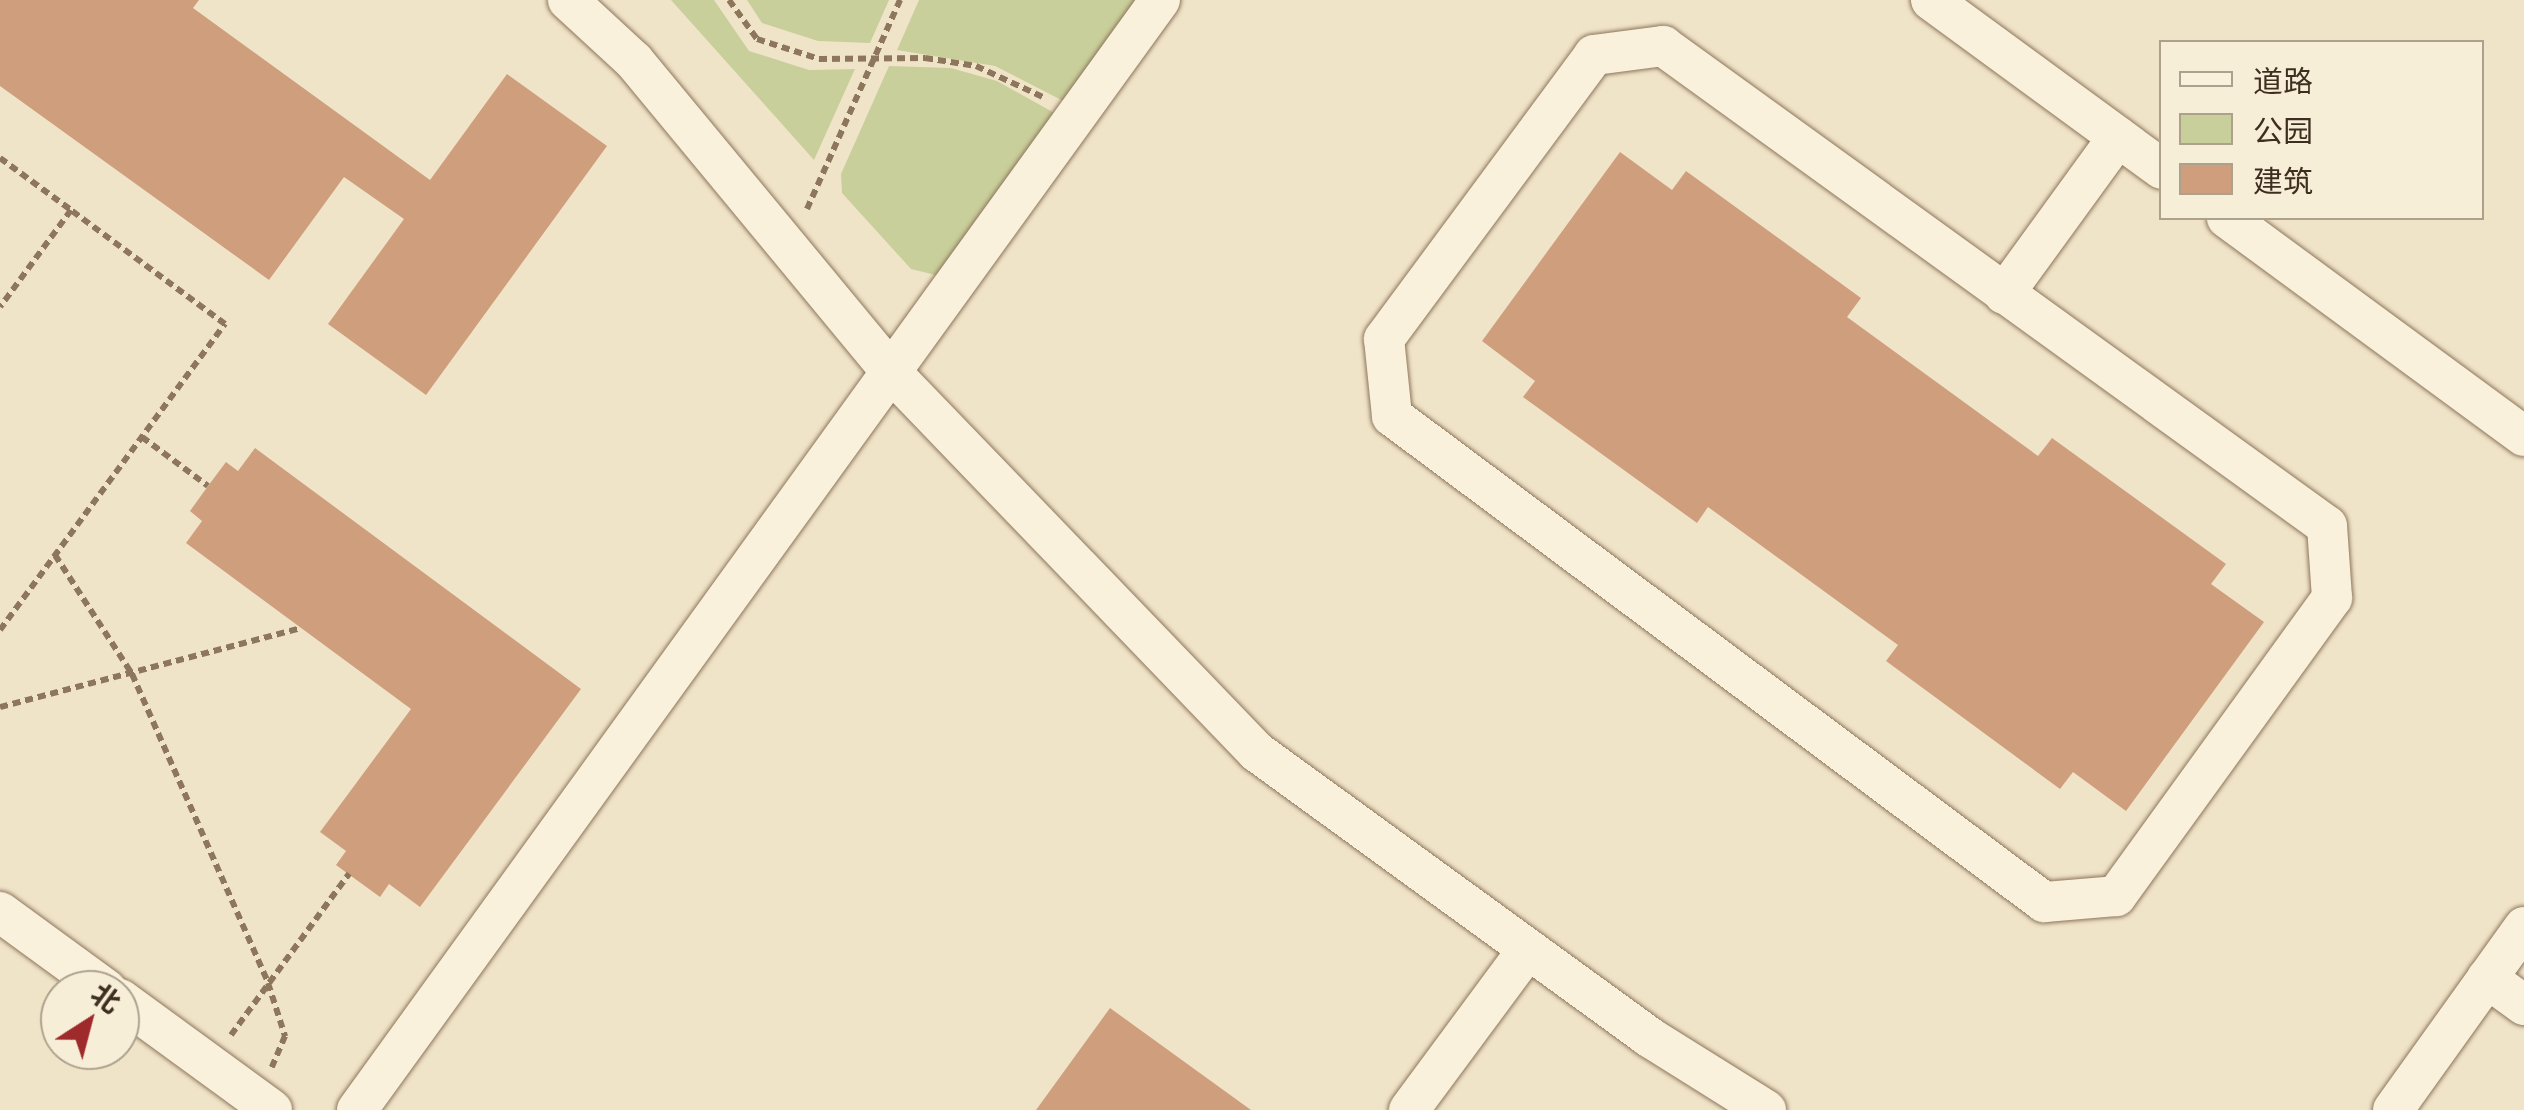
<!DOCTYPE html>
<meta charset="utf-8">
<style>
body{margin:0}
#map{position:relative;width:2524px;height:1110px;overflow:hidden;background:#f0e4c8;font-family:"Noto Serif","Noto Sans SC",serif}
div>[style]{position:absolute}
[style*='--x']{left:calc(var(--x)*1px);top:calc(var(--y)*1px);width:calc(var(--w)*1px);rotate:calc(var(--a)*1deg)}
.green>*{inset:0;background:#c9cf9b}
.building>*{inset:0;background:#cf9f7d}
.path>*{height:6px;margin-top:-3px;transform-origin:0;background:repeating-linear-gradient(90deg,#8d765c 0 8px,transparent 0 13px)}
.roads{filter:drop-shadow(0 0 2px #8d765c) drop-shadow(0 0 2px #8d765c)}
.minor>*{height:40px;margin:-20px;padding:0 20px;transform-origin:20px;border-radius:20px;background:#faf1dc}
span{translate:-50% -50%;white-space:nowrap;text-align:center;line-height:1.15;-webkit-text-stroke:9px #f7eed8;paint-order:stroke}
.legend{position:absolute;left:2159px;top:40px;width:325px;height:180px;box-sizing:border-box;background:#f7eed8;border:2px solid #ada18e;margin:0;padding:12px 18px;list-style:none;font-size:30px;color:#3d2e20}
.legend li{display:flex;align-items:center;gap:20px;height:50px}
.legend b{width:50px;border:2px solid #ada18e}
.north{position:absolute;left:40px;top:970px;width:100px;height:100px;box-sizing:border-box;background:#f7eed8;border:2px solid #ada18e;border-radius:50%;rotate:36deg;font-size:28px;font-weight:700;line-height:40px;text-align:center;color:#3d2e20}
.north::after{content:'';display:block;margin:auto;width:35px;height:45px;background:#9e2a2b;clip-path:polygon(50% 0,100% 100%,50% 72%,0 100%)}
</style>
<div id="map">
<div class="green">
<i style="clip-path:polygon(671px 0,714px 0,749px 51px,809px 70px,855px 69px,814px 160px)"></i>
<i style="clip-path:polygon(747px 0,889px 0,870px 43px,818px 41px,762px 23px)"></i>
<i style="clip-path:polygon(919px 0,1155px 0,1077px 108px,995px 66px,897px 50px)"></i>
<i style="clip-path:polygon(889px 66px,951px 68px,997px 81px,1067px 120px,944px 277px,911px 269px,842px 193px,841px 174px)"></i>
</div>
<div class="building">
<i style="clip-path:polygon(0 0,199px 0,193px 8px,430px 180px,507px 74px,607px 146px,426px 395px,328px 324px,404px 219px,344px 177px,269px 280px,0 86px)"></i>
<i style="clip-path:polygon(1620px 152px,1672px 190px,1686px 171px,1861px 298px,1847px 317px,2038px 456px,2052px 438px,2226px 564px,2211px 584px,2264px 622px,2126px 811px,2073px 772px,2060px 789px,1886px 661px,1898px 645px,1708px 507px,1697px 523px,1523px 397px,1535px 381px,1482px 341px)"></i>
<i style="clip-path:polygon(255px 448px,581px 689px,420px 907px,389px 884px,380px 897px,336px 865px,346px 851px,320px 832px,411px 709px,186px 543px,202px 521px,190px 511px,208px 486px,226px 462px,238px 471px)"></i>
<i style="clip-path:polygon(1110px 1008px,1251px 1110px,1036px 1110px)"></i>
</div>
<div class="path">
<i style="--x:729;--y:0;--w:48;--a:54.3"></i>
<i style="--x:757;--y:39;--w:65;--a:17.9"></i>
<i style="--x:819;--y:59;--w:106;--a:-0.5"></i>
<i style="--x:925;--y:58;--w:52;--a:8.9"></i>
<i style="--x:976;--y:66;--w:76;--a:24.9"></i>
<i style="--x:0;--y:158;--w:88;--a:36.2"></i>
<i style="--x:71;--y:210;--w:120;--a:126.2"></i>
<i style="--x:807;--y:209;--w:229;--a:-66"></i>
<i style="--x:142;--y:437;--w:82;--a:36.6"></i>
<i style="--x:55;--y:555;--w:142;--a:57.1"></i>
<i style="--x:132;--y:674;--w:338;--a:66.2"></i>
<i style="--x:268;--y:983;--w:56;--a:72.2"></i>
<i style="--x:285;--y:1036;--w:34;--a:113"></i>
<i style="--x:0;--y:630;--w:380;--a:-53.7"></i>
<i style="--x:225;--y:324;--w:192;--a:-143.5"></i>
<i style="--x:0;--y:707;--w:311;--a:-14.7"></i>
<i style="--x:231;--y:1035;--w:200;--a:-53.8"></i>
</div>
<div class="roads">
<div class="minor">
<i style="--x:568;--y:0;--w:90;--a:42.7"></i>
<i style="--x:634;--y:61;--w:403;--a:50.4"></i>
<i style="--x:891;--y:372;--w:528;--a:46.08"></i>
<i style="--x:1257;--y:752;--w:485;--a:36"></i>
<i style="--x:1649;--y:1037;--w:138;--a:32"></i>
<i style="--x:1931;--y:0;--w:286;--a:36.2"></i>
<i style="--x:1663;--y:46;--w:819;--a:35.86"></i>
<i style="--x:2327;--y:526;--w:72;--a:86"></i>
<i style="--x:2332;--y:598;--w:368;--a:125.9"></i>
<i style="--x:2116;--y:896;--w:72;--a:175.2"></i>
<i style="--x:2044;--y:902;--w:813;--a:-143.3"></i>
<i style="--x:1392;--y:416;--w:77;--a:-95.9"></i>
<i style="--x:1384;--y:339;--w:353;--a:-53.5"></i>
<i style="--x:1594;--y:55;--w:70;--a:-7.4"></i>
<i style="--x:2227;--y:218;--w:368;--a:36.3"></i>
<i style="--x:2004;--y:294;--w:194;--a:-54"></i>
<i style="--x:0;--y:912;--w:132;--a:36.1"></i>
<i style="--x:2487;--y:978;--w:46;--a:36.1"></i>
<i style="--x:120;--y:999;--w:188;--a:36.1"></i>
<i style="--x:357;--y:1110;--w:1370;--a:-54.12"></i>
<i style="--x:1409;--y:1110;--w:200;--a:-53.5"></i>
<i style="--x:2393;--y:1110;--w:225;--a:-54.4"></i>
</div>
</div>
<ul class="legend">
<li><b style="height:12px;background:#faf1dc"></b>道路</li>
<li><b style="height:28px;background:#c9cf9b"></b>公园</li>
<li><b style="height:28px;background:#cf9f7d"></b>建筑</li>
</ul>
<div class="north">北</div>
</div>
